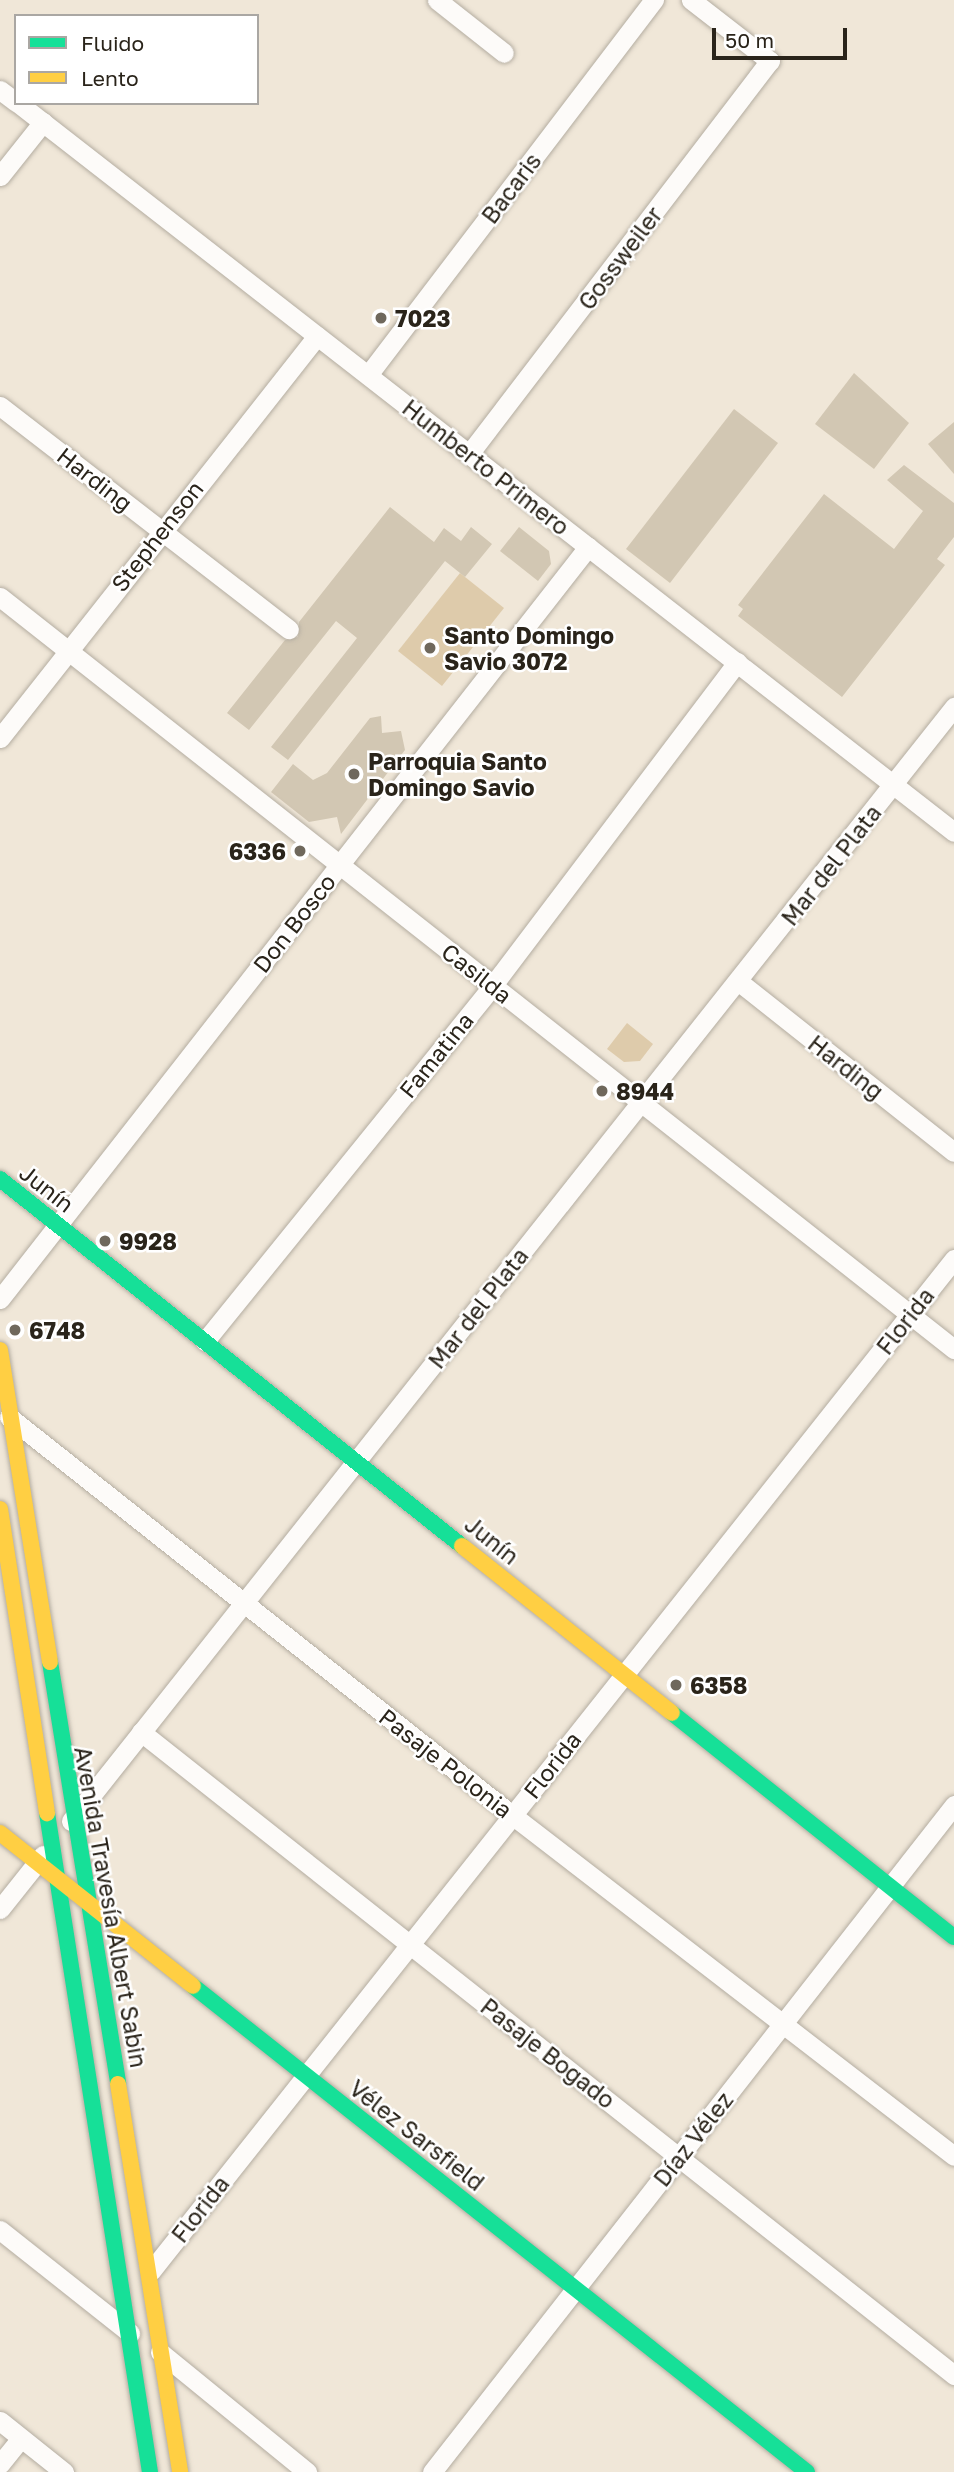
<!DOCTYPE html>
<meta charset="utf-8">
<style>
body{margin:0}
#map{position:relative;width:954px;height:2472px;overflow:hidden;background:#f0e7d8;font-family:"Golos Text",sans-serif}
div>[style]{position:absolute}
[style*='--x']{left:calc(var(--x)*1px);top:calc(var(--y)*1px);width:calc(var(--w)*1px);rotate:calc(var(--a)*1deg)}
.green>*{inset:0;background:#decbab}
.building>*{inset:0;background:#d2c7b3}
.roads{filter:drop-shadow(0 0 2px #b4ada1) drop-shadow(0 0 2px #b4ada1)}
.street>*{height:19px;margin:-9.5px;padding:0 9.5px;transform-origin:9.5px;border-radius:9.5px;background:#fdfbf9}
.fast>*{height:16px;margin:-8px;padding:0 8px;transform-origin:8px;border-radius:8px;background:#16e098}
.slow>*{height:16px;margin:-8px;padding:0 8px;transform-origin:8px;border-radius:8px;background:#ffcf43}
.dots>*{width:19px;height:19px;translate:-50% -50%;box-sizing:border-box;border:4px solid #fff;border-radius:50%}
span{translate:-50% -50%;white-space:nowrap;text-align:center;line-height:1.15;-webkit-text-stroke:5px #fff;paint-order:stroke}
.street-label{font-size:23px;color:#2a241a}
.poi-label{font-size:23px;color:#2a241a;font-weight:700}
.left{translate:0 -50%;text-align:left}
.right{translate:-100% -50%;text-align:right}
.legend{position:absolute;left:14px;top:14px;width:245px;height:91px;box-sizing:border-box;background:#fff;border:2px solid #aaa7a3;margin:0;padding:9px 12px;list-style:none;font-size:21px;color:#2a241a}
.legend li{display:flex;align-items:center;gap:14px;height:35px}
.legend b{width:35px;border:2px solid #aaa7a3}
.scale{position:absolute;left:712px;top:28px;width:135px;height:32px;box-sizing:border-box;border:4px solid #2a241a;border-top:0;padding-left:9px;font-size:21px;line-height:24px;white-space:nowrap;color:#2a241a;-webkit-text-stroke:5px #fff;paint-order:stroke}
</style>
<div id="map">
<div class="green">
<i style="clip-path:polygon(460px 573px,504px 608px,442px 686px,398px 651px)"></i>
<i style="clip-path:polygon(627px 1023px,653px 1044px,640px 1061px,624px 1062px,607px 1049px)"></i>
</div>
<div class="building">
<i style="clip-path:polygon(854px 373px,909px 423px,874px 469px,815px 424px)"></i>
<i style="clip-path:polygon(734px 409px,778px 443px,670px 583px,626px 549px)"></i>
<i style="clip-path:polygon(954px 422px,954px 474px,928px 444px)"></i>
<i style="clip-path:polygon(904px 465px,954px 503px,954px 537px,937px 559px,945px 565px,842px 697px,738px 616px,743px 609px,738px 605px,824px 494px,894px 549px,923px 511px,887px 480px)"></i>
<i style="clip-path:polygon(390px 507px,434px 542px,444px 528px,461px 541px,471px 527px,492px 544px,465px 577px,445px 561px,288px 760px,271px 747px,357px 638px,336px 621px,249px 730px,227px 713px,285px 640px,298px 637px,299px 622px)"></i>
<i style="clip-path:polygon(519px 527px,549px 551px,551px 564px,538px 581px,500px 551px)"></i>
<i style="clip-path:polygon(381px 716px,382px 733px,401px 731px,405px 750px,341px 834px,337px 817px,309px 822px,271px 792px,293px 764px,313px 780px,327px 773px,370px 718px)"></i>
</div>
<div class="roads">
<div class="street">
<i style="--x:437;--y:0;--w:85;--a:38.3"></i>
<i style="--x:0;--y:90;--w:20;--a:37"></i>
<i style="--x:18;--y:103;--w:1186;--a:37.91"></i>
<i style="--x:0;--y:176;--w:69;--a:-51.5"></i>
<i style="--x:368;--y:375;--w:472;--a:-52.7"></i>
<i style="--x:0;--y:406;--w:365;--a:37.7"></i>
<i style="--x:469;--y:454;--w:495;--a:-52.6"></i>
<i style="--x:770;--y:61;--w:100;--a:-142.3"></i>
<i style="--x:0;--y:597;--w:1215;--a:38.25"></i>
<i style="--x:0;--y:738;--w:512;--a:-51.74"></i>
<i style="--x:738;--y:981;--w:275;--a:38.4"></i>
<i style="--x:0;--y:1299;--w:955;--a:-51.98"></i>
<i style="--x:205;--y:1341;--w:458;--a:-51"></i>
<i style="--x:493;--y:985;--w:405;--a:-52.9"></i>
<i style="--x:9;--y:1417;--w:641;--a:38.35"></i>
<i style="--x:512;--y:1815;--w:558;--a:37.65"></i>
<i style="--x:141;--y:1732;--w:1037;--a:38.34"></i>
<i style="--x:71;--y:1821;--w:1422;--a:-51.6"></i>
<i style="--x:0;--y:1909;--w:69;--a:-51.5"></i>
<i style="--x:0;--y:2230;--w:166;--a:38.4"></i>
<i style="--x:151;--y:2271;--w:1292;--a:-51.57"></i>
<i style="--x:160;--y:2352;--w:190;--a:39.2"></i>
<i style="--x:0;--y:2421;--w:82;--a:38.6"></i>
<i style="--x:0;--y:2464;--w:33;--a:-51"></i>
<i style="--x:432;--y:2472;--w:847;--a:-51.95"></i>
</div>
<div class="fast">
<i style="--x:0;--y:1179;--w:590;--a:38.46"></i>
<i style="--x:50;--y:1662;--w:427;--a:80.8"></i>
<i style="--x:672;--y:1713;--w:360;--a:38.5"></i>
<i style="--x:47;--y:1813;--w:667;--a:81.12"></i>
<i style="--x:193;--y:1986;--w:783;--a:38.36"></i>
</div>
<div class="slow">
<i style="--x:0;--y:1350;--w:316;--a:80.9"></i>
<i style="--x:0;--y:1509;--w:308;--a:81.2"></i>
<i style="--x:462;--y:1546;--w:268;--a:38.5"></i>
<i style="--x:0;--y:1833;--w:246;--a:38.4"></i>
<i style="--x:118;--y:2084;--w:393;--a:80.9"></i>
</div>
</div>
<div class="dots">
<i style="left:381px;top:318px;background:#6f685c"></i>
<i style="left:430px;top:648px;background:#6f685c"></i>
<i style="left:354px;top:774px;background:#6f685c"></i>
<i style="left:300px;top:851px;background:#6f685c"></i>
<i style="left:602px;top:1091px;background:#6f685c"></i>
<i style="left:105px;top:1241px;background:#6f685c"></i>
<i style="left:15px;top:1330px;background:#6f685c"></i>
<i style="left:676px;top:1685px;background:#6f685c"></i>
</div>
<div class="street-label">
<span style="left:511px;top:188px;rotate:-53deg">Bacaris</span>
<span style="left:620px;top:258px;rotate:-53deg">Gossweiler</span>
<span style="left:486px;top:467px;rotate:38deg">Humberto Primero</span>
<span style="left:95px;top:479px;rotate:38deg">Harding</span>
<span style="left:157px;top:536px;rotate:-52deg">Stephenson</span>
<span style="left:831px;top:865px;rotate:-52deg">Mar del Plata</span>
<span style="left:294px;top:923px;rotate:-52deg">Don Bosco</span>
<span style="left:477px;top:973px;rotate:38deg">Casilda</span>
<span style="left:436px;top:1055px;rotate:-51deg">Famatina</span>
<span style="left:846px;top:1067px;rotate:38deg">Harding</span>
<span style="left:47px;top:1188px;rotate:38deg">Junín</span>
<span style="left:478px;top:1308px;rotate:-52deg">Mar del Plata</span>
<span style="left:905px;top:1321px;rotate:-52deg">Florida</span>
<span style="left:492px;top:1540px;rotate:39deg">Junín</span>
<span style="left:446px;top:1763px;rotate:38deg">Pasaje Polonia</span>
<span style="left:552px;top:1765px;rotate:-52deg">Florida</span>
<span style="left:111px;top:1907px;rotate:80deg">Avenida Travesía Albert Sabin</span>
<span style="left:548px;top:2053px;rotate:38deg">Pasaje Bogado</span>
<span style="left:417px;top:2135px;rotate:38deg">Vélez Sarsfield</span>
<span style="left:693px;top:2139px;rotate:-52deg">Díaz Vélez</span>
<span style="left:200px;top:2209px;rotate:-52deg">Florida</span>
</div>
<div class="poi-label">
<span class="left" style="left:395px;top:318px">7023</span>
<span class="left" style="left:444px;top:648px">Santo Domingo<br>Savio 3072</span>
<span class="left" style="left:368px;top:774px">Parroquia Santo<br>Domingo Savio</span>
<span class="right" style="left:286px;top:851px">6336</span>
<span class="left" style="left:616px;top:1091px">8944</span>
<span class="left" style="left:119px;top:1241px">9928</span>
<span class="left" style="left:29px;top:1330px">6748</span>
<span class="left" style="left:690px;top:1685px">6358</span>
</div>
<ul class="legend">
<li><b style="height:9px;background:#16e098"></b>Fluido</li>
<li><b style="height:9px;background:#ffcf43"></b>Lento</li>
</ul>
<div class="scale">50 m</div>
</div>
